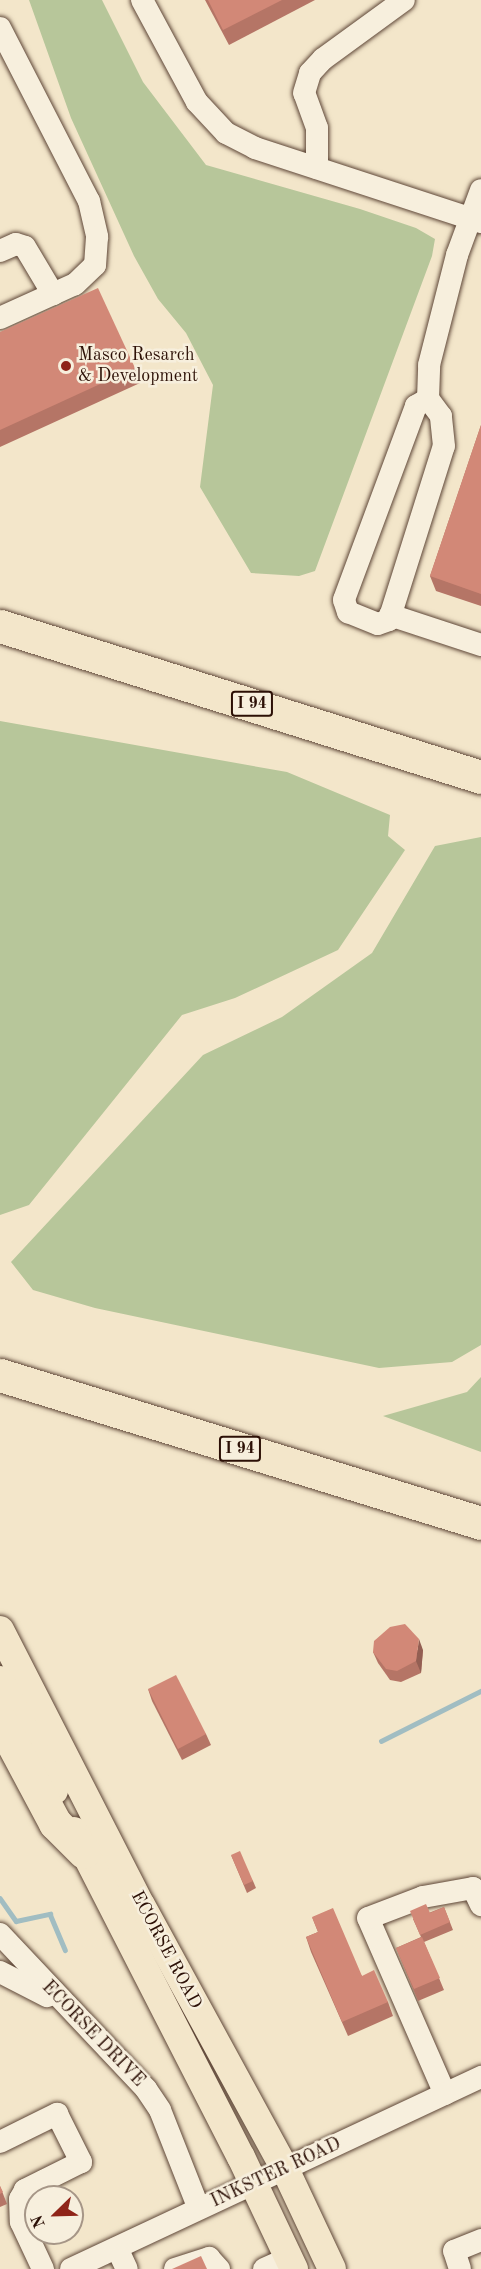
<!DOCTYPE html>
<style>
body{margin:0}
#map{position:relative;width:481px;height:2269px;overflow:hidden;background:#f3e6ca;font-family:"Old Standard TT",serif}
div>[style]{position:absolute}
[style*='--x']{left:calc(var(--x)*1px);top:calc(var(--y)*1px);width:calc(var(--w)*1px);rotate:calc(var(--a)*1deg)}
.green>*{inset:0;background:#b7c69a}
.stream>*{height:4.5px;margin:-2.25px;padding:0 2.25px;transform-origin:2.25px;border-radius:2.25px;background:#a1bdc2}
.roads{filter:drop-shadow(0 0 2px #5e4637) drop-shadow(0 0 2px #5e4637)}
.minor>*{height:22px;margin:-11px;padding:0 11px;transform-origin:11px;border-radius:11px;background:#f7efdd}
.major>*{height:28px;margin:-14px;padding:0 14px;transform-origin:14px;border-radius:14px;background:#f3e6ca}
.highway>*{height:33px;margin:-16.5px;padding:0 16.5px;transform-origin:16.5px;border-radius:16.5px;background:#f3e6ca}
.wall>*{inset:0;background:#b57566}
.shaded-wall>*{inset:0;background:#935f53}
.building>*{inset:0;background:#d28877}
.dots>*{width:16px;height:16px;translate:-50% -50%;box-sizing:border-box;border:3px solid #f7efdd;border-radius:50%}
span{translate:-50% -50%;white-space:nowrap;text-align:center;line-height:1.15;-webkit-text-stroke:5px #f7efdd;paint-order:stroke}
.shield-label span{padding:2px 4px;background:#f7efdd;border:2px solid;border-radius:4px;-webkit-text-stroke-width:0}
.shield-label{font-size:16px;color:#2c1006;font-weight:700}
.poi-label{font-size:18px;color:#2c1006}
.left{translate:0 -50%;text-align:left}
.street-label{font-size:18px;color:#2c1006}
.north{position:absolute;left:24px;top:2185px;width:60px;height:60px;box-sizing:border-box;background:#f7efdd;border:2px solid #a69687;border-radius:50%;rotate:247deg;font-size:16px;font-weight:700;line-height:24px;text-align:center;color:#2c1006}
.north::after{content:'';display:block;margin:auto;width:21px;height:27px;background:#8f2418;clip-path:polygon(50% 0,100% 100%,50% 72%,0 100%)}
</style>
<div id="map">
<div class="green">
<i style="clip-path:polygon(29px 0,102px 0,143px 82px,206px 165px,360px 209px,416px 228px,435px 239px,432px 256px,315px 571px,299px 576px,251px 573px,200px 487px,213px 385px,186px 333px,158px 299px,134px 256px,71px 118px)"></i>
<i style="clip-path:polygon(0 721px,287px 772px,390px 815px,388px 836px,405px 850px,338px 950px,235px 998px,182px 1015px,29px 1205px,0 1215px)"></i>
<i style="clip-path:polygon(481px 837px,481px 1345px,452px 1362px,379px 1368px,95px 1308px,33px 1290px,11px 1262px,203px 1055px,282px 1017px,372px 953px,435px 846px)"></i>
<i style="clip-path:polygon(481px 1377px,481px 1452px,383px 1416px,467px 1392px)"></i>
</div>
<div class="stream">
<i style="--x:381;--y:1741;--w:112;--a:-26.6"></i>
<i style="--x:0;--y:1898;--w:28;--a:55"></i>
<i style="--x:16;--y:1921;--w:35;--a:-12"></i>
<i style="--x:50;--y:1914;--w:39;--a:67"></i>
</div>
<div class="roads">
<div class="minor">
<i style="--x:142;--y:0;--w:116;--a:61.7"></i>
<i style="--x:197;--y:102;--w:42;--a:46.9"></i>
<i style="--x:226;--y:133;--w:33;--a:27"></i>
<i style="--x:255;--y:148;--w:238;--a:18.1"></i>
<i style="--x:0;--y:28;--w:195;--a:62.8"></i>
<i style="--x:89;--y:201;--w:37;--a:77"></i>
<i style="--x:97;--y:237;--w:28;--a:94"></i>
<i style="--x:95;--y:265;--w:28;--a:136"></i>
<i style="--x:75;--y:284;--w:82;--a:155.6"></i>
<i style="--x:317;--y:168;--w:40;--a:-90"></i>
<i style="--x:317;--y:128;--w:37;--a:-110"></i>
<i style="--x:304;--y:93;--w:21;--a:-73"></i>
<i style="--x:310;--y:73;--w:19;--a:-47"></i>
<i style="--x:323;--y:59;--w:100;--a:-36.1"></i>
<i style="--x:0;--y:251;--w:17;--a:-24"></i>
<i style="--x:16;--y:244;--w:9;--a:18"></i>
<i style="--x:25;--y:247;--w:55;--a:59.2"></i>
<i style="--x:428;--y:399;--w:14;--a:150"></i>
<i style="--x:416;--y:406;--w:207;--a:110.4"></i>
<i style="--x:344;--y:600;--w:13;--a:72"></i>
<i style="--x:348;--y:612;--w:32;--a:22"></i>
<i style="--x:378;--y:624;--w:12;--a:-20"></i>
<i style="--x:389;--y:620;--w:182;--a:-72.5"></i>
<i style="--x:444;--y:446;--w:30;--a:-96"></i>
<i style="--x:441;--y:416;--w:21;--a:-127"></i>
<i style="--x:428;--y:399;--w:34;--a:-88"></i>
<i style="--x:429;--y:365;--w:114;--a:-75.7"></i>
<i style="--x:457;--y:255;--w:69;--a:-69.7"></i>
<i style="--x:390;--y:615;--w:96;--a:18.2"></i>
<i style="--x:0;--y:1934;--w:213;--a:46.7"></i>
<i style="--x:146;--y:2089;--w:25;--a:56"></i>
<i style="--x:160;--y:2110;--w:106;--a:68.5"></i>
<i style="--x:0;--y:1972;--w:53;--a:27.1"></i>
<i style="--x:445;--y:2094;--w:192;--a:-113.6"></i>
<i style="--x:368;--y:1918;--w:59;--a:-20.9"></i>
<i style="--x:423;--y:1897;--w:51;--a:-10.2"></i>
<i style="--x:473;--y:1888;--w:19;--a:65"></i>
<i style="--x:0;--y:2142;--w:64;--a:-26.2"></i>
<i style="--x:57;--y:2114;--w:54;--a:63.4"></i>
<i style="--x:81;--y:2162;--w:63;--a:153.4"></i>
<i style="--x:25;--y:2190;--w:10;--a:119"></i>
<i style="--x:20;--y:2199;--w:23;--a:88"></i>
<i style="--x:21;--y:2222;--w:52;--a:64.9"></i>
<i style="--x:117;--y:2248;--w:23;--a:65"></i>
<i style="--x:71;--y:2269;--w:453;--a:-25.1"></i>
<i style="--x:175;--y:2269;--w:36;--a:-18"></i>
<i style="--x:209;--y:2258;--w:15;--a:48"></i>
<i style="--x:264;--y:2269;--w:27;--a:-24"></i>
<i style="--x:460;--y:2269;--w:19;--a:-108"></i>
<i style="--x:454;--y:2251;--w:29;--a:-22"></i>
</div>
<div class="major">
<i style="--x:0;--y:1630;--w:309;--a:62.9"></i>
<i style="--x:141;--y:1905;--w:301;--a:61.4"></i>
<i style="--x:285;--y:2169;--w:110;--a:64.8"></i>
<i style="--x:0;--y:1680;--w:123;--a:63.9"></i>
<i style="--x:74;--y:1831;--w:366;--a:62.9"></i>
<i style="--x:241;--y:2157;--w:124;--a:64.7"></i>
</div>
<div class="highway">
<i style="--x:0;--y:626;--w:504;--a:17.43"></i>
<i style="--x:0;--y:1375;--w:503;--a:17.1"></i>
<i style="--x:0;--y:1720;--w:117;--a:61.9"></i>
<i style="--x:55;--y:1823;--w:41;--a:45"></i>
</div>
</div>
<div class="wall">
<i style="clip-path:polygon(205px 0,315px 0,229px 45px)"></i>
<i style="clip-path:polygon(0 332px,135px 368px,140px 383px,0 447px)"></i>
<i style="clip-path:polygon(481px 425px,481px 606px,436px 591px,430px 576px)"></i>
<i style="clip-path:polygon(423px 1650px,421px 1673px,401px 1682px,390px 1680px,378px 1663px,373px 1652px)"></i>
<i style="clip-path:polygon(148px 1689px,206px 1734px,211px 1745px,182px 1760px,152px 1701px)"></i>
<i style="clip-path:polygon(231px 1855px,253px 1881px,256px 1888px,247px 1893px)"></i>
<i style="clip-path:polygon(444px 1907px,453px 1930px,424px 1942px,444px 1990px,418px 2001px,396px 1948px,421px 1937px,413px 1919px)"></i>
<i style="clip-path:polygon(312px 1917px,362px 1976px,388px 2002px,393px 2016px,348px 2036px,311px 1952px,306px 1937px,318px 1932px)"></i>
<i style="clip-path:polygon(0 2186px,7px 2204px,0 2207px)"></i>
</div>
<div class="shaded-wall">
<i style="clip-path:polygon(419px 1639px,423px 1650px,421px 1673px,416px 1661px)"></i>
</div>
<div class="building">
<i style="clip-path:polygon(208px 0,282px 0,223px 30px)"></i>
<i style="clip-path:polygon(98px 288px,135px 368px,0 430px,0 332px)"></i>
<i style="clip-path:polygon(481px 425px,481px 594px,430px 576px)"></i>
<i style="clip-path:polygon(405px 1624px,419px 1639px,416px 1661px,397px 1671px,386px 1669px,373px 1652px,374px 1641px,390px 1627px)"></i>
<i style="clip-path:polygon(176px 1675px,206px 1734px,178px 1749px,148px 1689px)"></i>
<i style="clip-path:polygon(240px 1851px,253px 1881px,244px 1885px,231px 1855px)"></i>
<i style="clip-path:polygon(426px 1904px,430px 1913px,444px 1907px,450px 1922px,420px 1935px,410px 1911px)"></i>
<i style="clip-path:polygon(333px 1908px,362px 1976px,374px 1970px,388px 2002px,342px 2022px,306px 1937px,318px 1932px,312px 1917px)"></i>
<i style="clip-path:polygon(422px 1937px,440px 1978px,414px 1989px,396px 1948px)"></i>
<i style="clip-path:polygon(0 2186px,3px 2192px,0 2194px)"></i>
<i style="clip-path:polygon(201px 2256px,207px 2269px,172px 2269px)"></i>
</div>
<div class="dots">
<i style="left:66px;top:366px;background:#8f2418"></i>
</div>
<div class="shield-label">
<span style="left:252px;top:704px">I 94</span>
<span style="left:240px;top:1449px">I 94</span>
</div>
<div class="poi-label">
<span class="left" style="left:78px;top:366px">Masco Resarch<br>&amp; Development</span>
</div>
<div class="street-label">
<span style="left:166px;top:1950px;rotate:62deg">ECORSE ROAD</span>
<span style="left:93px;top:2034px;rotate:46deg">ECORSE DRIVE</span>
<span style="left:276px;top:2173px;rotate:-25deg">INKSTER ROAD</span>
</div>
<div class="north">N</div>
</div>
